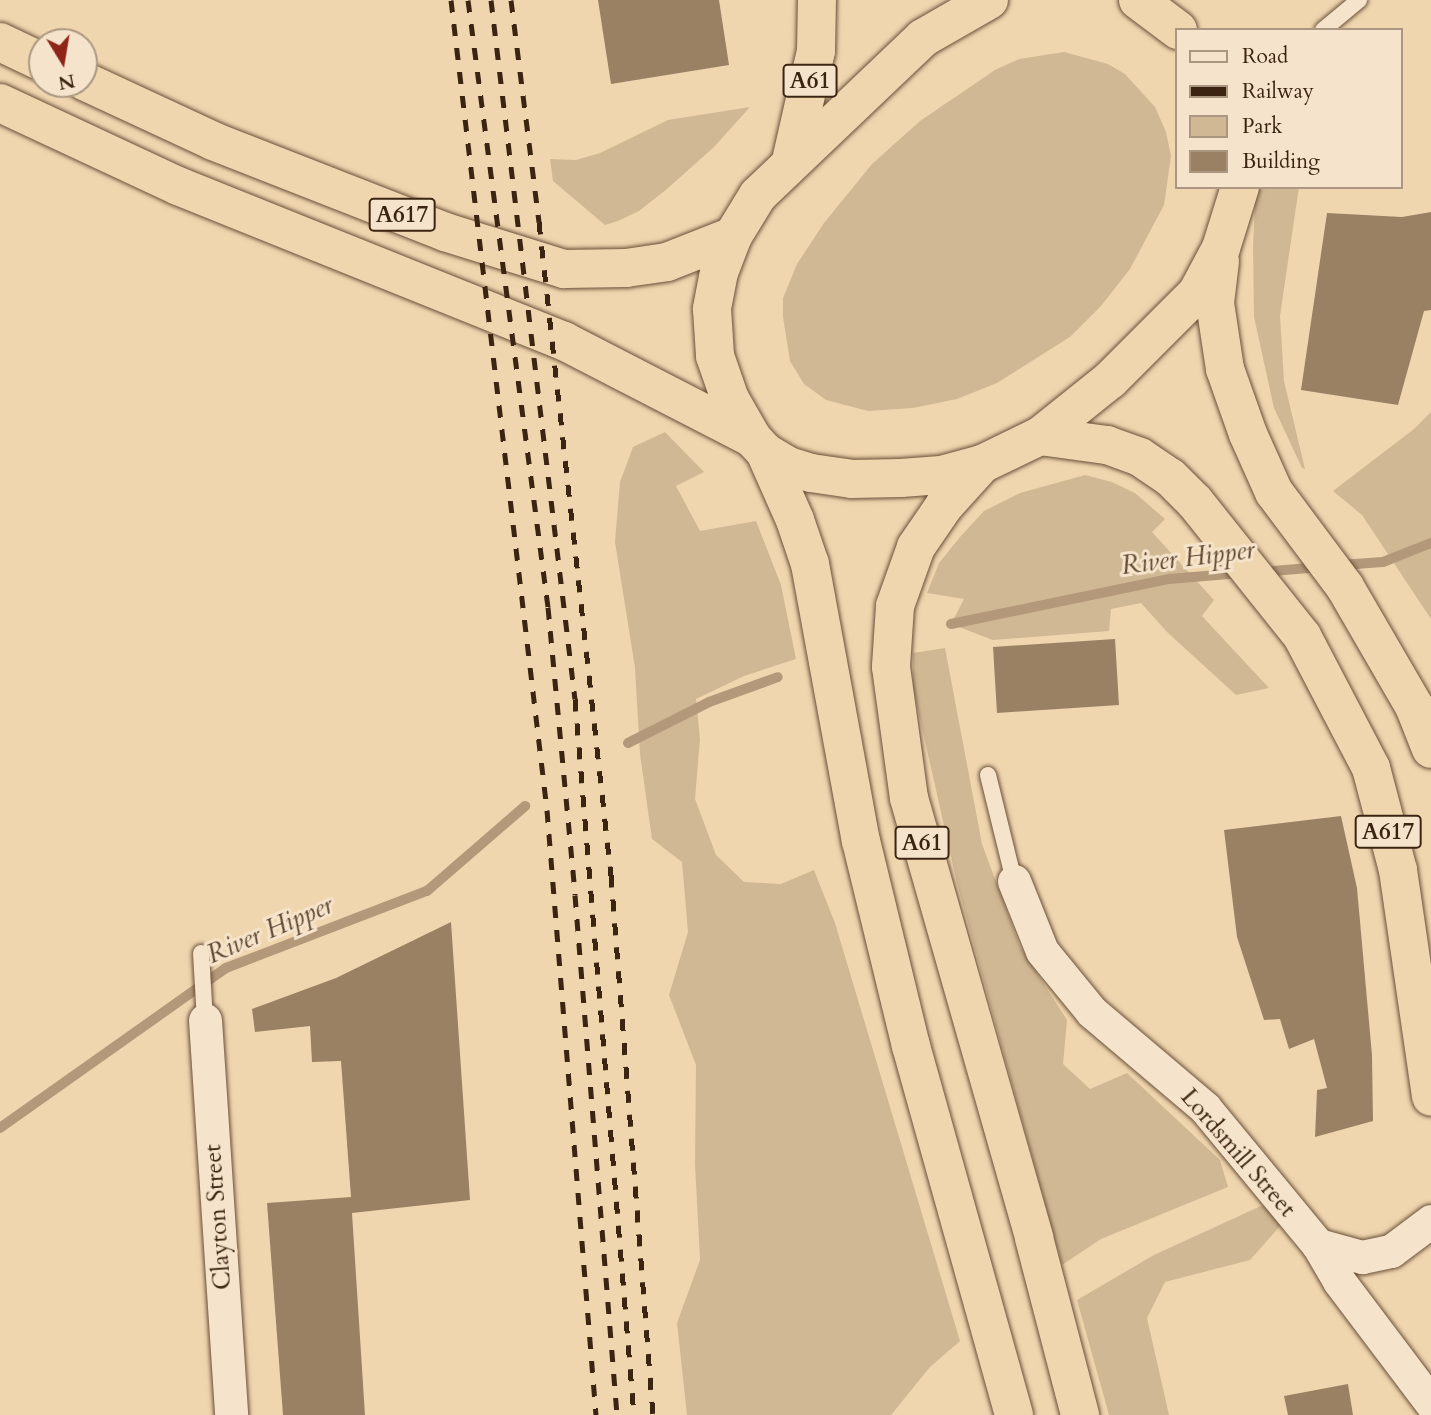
<!DOCTYPE html>
<style>
body{margin:0}
#map{position:relative;width:1431px;height:1415px;overflow:hidden;background:#f0d6af;font-family:Cardo,serif}
div>[style]{position:absolute}
[style*='--x']{left:calc(var(--x)*1px);top:calc(var(--y)*1px);width:calc(var(--w)*1px);rotate:calc(var(--a)*1deg)}
.green>*{inset:0;background:#d1b894}
.stream>*{height:10px;margin:-5px;padding:0 5px;transform-origin:5px;border-radius:5px;background:#b3997a}
.building>*{inset:0;background:#9a8164}
.roads{filter:drop-shadow(0 0 2px #695039) drop-shadow(0 0 2px #695039)}
.service>*{height:16px;margin:-8px;padding:0 8px;transform-origin:8px;border-radius:8px;background:#f5e4cb}
.minor>*{height:33px;margin:-16.5px;padding:0 16.5px;transform-origin:16.5px;border-radius:16.5px;background:#f5e4cb}
.trunk>*{height:38px;margin:-19px;padding:0 19px;transform-origin:19px;border-radius:19px;background:#f0d6af}
.rail>*{height:5px;margin-top:-2.5px;transform-origin:0;background:repeating-linear-gradient(90deg,#3c2412 0 12px,transparent 0 24px)}
span{translate:-50% -50%;white-space:nowrap;text-align:center;line-height:1.15;-webkit-text-stroke:6px #f5e4cb;paint-order:stroke}
.shield-label span{padding:2px 5px;background:#f5e4cb;border:2px solid;border-radius:5px;-webkit-text-stroke-width:0}
.shield-label{font-size:23px;color:#3c2412;font-weight:700}
.street-label{font-size:24px;color:#3c2412}
.water-label{font-size:26px;color:#604731;font-style:italic}
.legend{position:absolute;left:1175px;top:28px;width:228px;height:161px;box-sizing:border-box;background:#f5e4cb;border:2px solid #ab9781;margin:0;padding:9px 12px;list-style:none;font-size:21px;color:#3c2412}
.legend li{display:flex;align-items:center;gap:14px;height:35px}
.legend b{width:35px;border:2px solid #ab9781}
.north{position:absolute;left:28px;top:28px;width:70px;height:70px;box-sizing:border-box;background:#f5e4cb;border:2px solid #ab9781;border-radius:50%;rotate:169deg;font-size:19px;font-weight:700;line-height:28px;text-align:center;color:#3c2412}
.north::after{content:'';display:block;margin:auto;width:24px;height:32px;background:#8f2418;clip-path:polygon(50% 0,100% 100%,50% 72%,0 100%)}
</style>
<div id="map">
<div class="green">
<i style="clip-path:polygon(1064px 52px,1108px 64px,1125px 74px,1155px 107px,1166px 132px,1171px 156px,1164px 205px,1130px 269px,1101px 306px,1070px 337px,997px 383px,957px 399px,913px 408px,868px 411px,826px 400px,804px 384px,790px 361px,783px 317px,783px 298px,797px 264px,824px 223px,872px 164px,920px 121px,995px 70px,1019px 59px)"></i>
<i style="clip-path:polygon(750px 107px,714px 147px,667px 189px,639px 211px,618px 221px,605px 225px,553px 181px,550px 159px,576px 160px,600px 153px,668px 120px)"></i>
<i style="clip-path:polygon(1259px 187px,1299px 187px,1280px 316px,1284px 381px,1305px 469px,1302px 468px,1274px 408px,1254px 317px,1253px 247px,1255px 204px)"></i>
<i style="clip-path:polygon(1431px 412px,1431px 619px,1362px 515px,1333px 491px,1414px 429px)"></i>
<i style="clip-path:polygon(665px 432px,704px 472px,676px 486px,700px 531px,756px 521px,781px 585px,796px 659px,744px 676px,696px 699px,700px 739px,695px 799px,716px 855px,744px 882px,781px 884px,814px 870px,835px 923px,960px 1341px,930px 1367px,891px 1415px,687px 1415px,677px 1323px,700px 1260px,695px 1164px,696px 1065px,669px 995px,688px 932px,682px 862px,652px 839px,640px 754px,635px 668px,615px 542px,620px 482px,633px 447px)"></i>
<i style="clip-path:polygon(1085px 475px,1112px 482px,1135px 493px,1165px 519px,1152px 532px,1214px 600px,1202px 616px,1269px 688px,1236px 695px,1167px 632px,1141px 603px,1111px 609px,1109px 631px,993px 640px,951px 624px,964px 599px,927px 593px,939px 563px,960px 537px,984px 511px,1020px 493px)"></i>
<i style="clip-path:polygon(945px 648px,982px 844px,1020px 947px,1067px 1020px,1063px 1064px,1090px 1089px,1127px 1073px,1220px 1160px,1228px 1187px,1101px 1239px,1062px 1265px,957px 883px,913px 688px,913px 653px)"></i>
<i style="clip-path:polygon(1263px 1205px,1281px 1225px,1250px 1260px,1165px 1282px,1147px 1318px,1169px 1415px,1109px 1415px,1077px 1300px,1154px 1255px)"></i>
</div>
<div class="stream">
<i style="--x:1341;--y:565;--w:42;--a:-4.1"></i>
<i style="--x:1383;--y:562;--w:52;--a:-21.6"></i>
<i style="--x:1260;--y:572;--w:61;--a:-4.7"></i>
<i style="--x:951;--y:624;--w:223;--a:-11.7"></i>
<i style="--x:1169;--y:579;--w:72;--a:-4.8"></i>
<i style="--x:628;--y:743;--w:91;--a:-26.8"></i>
<i style="--x:709;--y:702;--w:73;--a:-19.9"></i>
<i style="--x:0;--y:1128;--w:277;--a:-35.3"></i>
<i style="--x:226;--y:968;--w:215;--a:-21"></i>
<i style="--x:427;--y:891;--w:130;--a:-40.9"></i>
</div>
<div class="building">
<i style="clip-path:polygon(598px 0,719px 0,729px 65px,611px 84px)"></i>
<i style="clip-path:polygon(1431px 212px,1431px 310px,1424px 311px,1398px 405px,1301px 390px,1327px 213px,1402px 217px)"></i>
<i style="clip-path:polygon(1115px 639px,1119px 705px,997px 713px,993px 647px)"></i>
<i style="clip-path:polygon(1341px 816px,1357px 888px,1372px 1055px,1373px 1121px,1315px 1137px,1317px 1090px,1327px 1088px,1314px 1039px,1289px 1049px,1280px 1019px,1264px 1020px,1237px 937px,1224px 830px)"></i>
<i style="clip-path:polygon(451px 922px,470px 1200px,352px 1213px,365px 1415px,283px 1415px,267px 1203px,351px 1197px,341px 1061px,312px 1062px,310px 1026px,255px 1032px,252px 1009px,336px 978px)"></i>
<i style="clip-path:polygon(1348px 1384px,1353px 1415px,1288px 1415px,1284px 1396px)"></i>
</div>
<div class="roads">
<div class="service">
<i style="--x:1323;--y:30;--w:47;--a:-39.8"></i>
<i style="--x:988;--y:775;--w:109;--a:76.2"></i>
<i style="--x:201;--y:953;--w:67;--a:86.6"></i>
</div>
<div class="minor">
<i style="--x:1014;--y:881;--w:75;--a:68.2"></i>
<i style="--x:1042;--y:951;--w:79;--a:50.7"></i>
<i style="--x:1092;--y:1012;--w:148;--a:40.3"></i>
<i style="--x:1205;--y:1108;--w:178;--a:50.5"></i>
<i style="--x:1318;--y:1245;--w:42;--a:59.7"></i>
<i style="--x:1339;--y:1281;--w:153;--a:53"></i>
<i style="--x:205;--y:1020;--w:396;--a:86.2"></i>
<i style="--x:1318;--y:1245;--w:46;--a:15.3"></i>
<i style="--x:1362;--y:1257;--w:30;--a:-12"></i>
<i style="--x:1391;--y:1251;--w:50;--a:-36.9"></i>
</div>
<div class="trunk">
<i style="--x:989;--y:0;--w:76;--a:150.1"></i>
<i style="--x:923;--y:38;--w:228;--a:136.4"></i>
<i style="--x:758;--y:195;--w:48;--a:121.4"></i>
<i style="--x:733;--y:236;--w:39;--a:111"></i>
<i style="--x:719;--y:272;--w:38;--a:101"></i>
<i style="--x:712;--y:309;--w:47;--a:86.3"></i>
<i style="--x:715;--y:356;--w:46;--a:70.8"></i>
<i style="--x:730;--y:399;--w:46;--a:60.1"></i>
<i style="--x:753;--y:439;--w:18;--a:47"></i>
<i style="--x:765;--y:452;--w:27;--a:31"></i>
<i style="--x:788;--y:466;--w:24;--a:17"></i>
<i style="--x:811;--y:473;--w:41;--a:8.3"></i>
<i style="--x:852;--y:479;--w:49;--a:-1.2"></i>
<i style="--x:901;--y:478;--w:40;--a:-4.3"></i>
<i style="--x:941;--y:475;--w:42;--a:-15"></i>
<i style="--x:982;--y:464;--w:64;--a:-25.8"></i>
<i style="--x:1040;--y:436;--w:90;--a:-38.7"></i>
<i style="--x:1110;--y:380;--w:123;--a:-45"></i>
<i style="--x:1197;--y:293;--w:51;--a:-61.9"></i>
<i style="--x:1221;--y:248;--w:64;--a:-72.7"></i>
<i style="--x:1138;--y:0;--w:50;--a:36.9"></i>
<i style="--x:0;--y:42;--w:47;--a:25.5"></i>
<i style="--x:84;--y:81;--w:142;--a:24.9"></i>
<i style="--x:213;--y:141;--w:249;--a:21.4"></i>
<i style="--x:445;--y:232;--w:125;--a:17.3"></i>
<i style="--x:564;--y:269;--w:62;--a:-0.9"></i>
<i style="--x:626;--y:268;--w:41;--a:-8.3"></i>
<i style="--x:667;--y:262;--w:71;--a:-21.5"></i>
<i style="--x:0;--y:103;--w:196;--a:25"></i>
<i style="--x:178;--y:186;--w:416;--a:21.9"></i>
<i style="--x:564;--y:341;--w:212;--a:27.3"></i>
<i style="--x:791;--y:161;--w:113;--a:-77.2"></i>
<i style="--x:816;--y:51;--w:51;--a:-88.9"></i>
<i style="--x:1220;--y:261;--w:42;--a:96.8"></i>
<i style="--x:1215;--y:303;--w:67;--a:81.4"></i>
<i style="--x:1225;--y:369;--w:69;--a:70.5"></i>
<i style="--x:1248;--y:434;--w:64;--a:65.9"></i>
<i style="--x:1274;--y:492;--w:119;--a:53.2"></i>
<i style="--x:1345;--y:587;--w:138;--a:59.9"></i>
<i style="--x:1414;--y:706;--w:46;--a:68.4"></i>
<i style="--x:1040;--y:436;--w:68;--a:7.7"></i>
<i style="--x:1107;--y:445;--w:35;--a:20"></i>
<i style="--x:1140;--y:457;--w:36;--a:34"></i>
<i style="--x:1170;--y:477;--w:35;--a:45"></i>
<i style="--x:1195;--y:502;--w:171;--a:51.4"></i>
<i style="--x:1302;--y:636;--w:149;--a:62.4"></i>
<i style="--x:1371;--y:768;--w:106;--a:75.2"></i>
<i style="--x:1398;--y:870;--w:229;--a:81.7"></i>
<i style="--x:765;--y:452;--w:74;--a:66.2"></i>
<i style="--x:795;--y:520;--w:46;--a:71.2"></i>
<i style="--x:810;--y:564;--w:282;--a:79.6"></i>
<i style="--x:861;--y:841;--w:211;--a:76.3"></i>
<i style="--x:911;--y:1046;--w:383;--a:74.4"></i>
<i style="--x:982;--y:464;--w:57;--a:132.1"></i>
<i style="--x:944;--y:506;--w:50;--a:124.3"></i>
<i style="--x:916;--y:547;--w:63;--a:109.6"></i>
<i style="--x:895;--y:606;--w:61;--a:93.8"></i>
<i style="--x:891;--y:667;--w:132;--a:82.2"></i>
<i style="--x:909;--y:798;--w:457;--a:74.1"></i>
<i style="--x:1034;--y:1238;--w:183;--a:75.4"></i>
</div>
</div>
<div class="rail">
<i style="--x:451;--y:0;--w:816;--a:83.24"></i>
<i style="--x:547;--y:810;--w:607;--a:85.37"></i>
<i style="--x:468;--y:0;--w:612;--a:82.49"></i>
<i style="--x:548;--y:607;--w:289;--a:84.6"></i>
<i style="--x:575;--y:895;--w:522;--a:85.38"></i>
<i style="--x:491;--y:0;--w:704;--a:83.15"></i>
<i style="--x:575;--y:699;--w:718;--a:85.29"></i>
<i style="--x:511;--y:0;--w:224;--a:82.8"></i>
<i style="--x:539;--y:222;--w:657;--a:83.71"></i>
<i style="--x:611;--y:875;--w:542;--a:85.55"></i>
</div>
<div class="shield-label">
<span style="left:810px;top:81px">A61</span>
<span style="left:402px;top:215px">A617</span>
<span style="left:1388px;top:832px">A617</span>
<span style="left:922px;top:843px">A61</span>
</div>
<div class="street-label">
<span style="left:1238px;top:1153px;rotate:49deg">Lordsmill Street</span>
<span style="left:218px;top:1217px;rotate:-94deg">Clayton Street</span>
</div>
<div class="water-label">
<span style="left:1188px;top:558px;rotate:-7deg">River Hipper</span>
<span style="left:270px;top:930px;rotate:-23deg">River Hipper</span>
</div>
<ul class="legend">
<li><b style="height:9px;background:#f5e4cb"></b>Road</li>
<li><b style="height:9px;background:#3c2412"></b>Railway</li>
<li><b style="height:19px;background:#d1b894"></b>Park</li>
<li><b style="height:19px;background:#9a8164"></b>Building</li>
</ul>
<div class="north">N</div>
</div>
